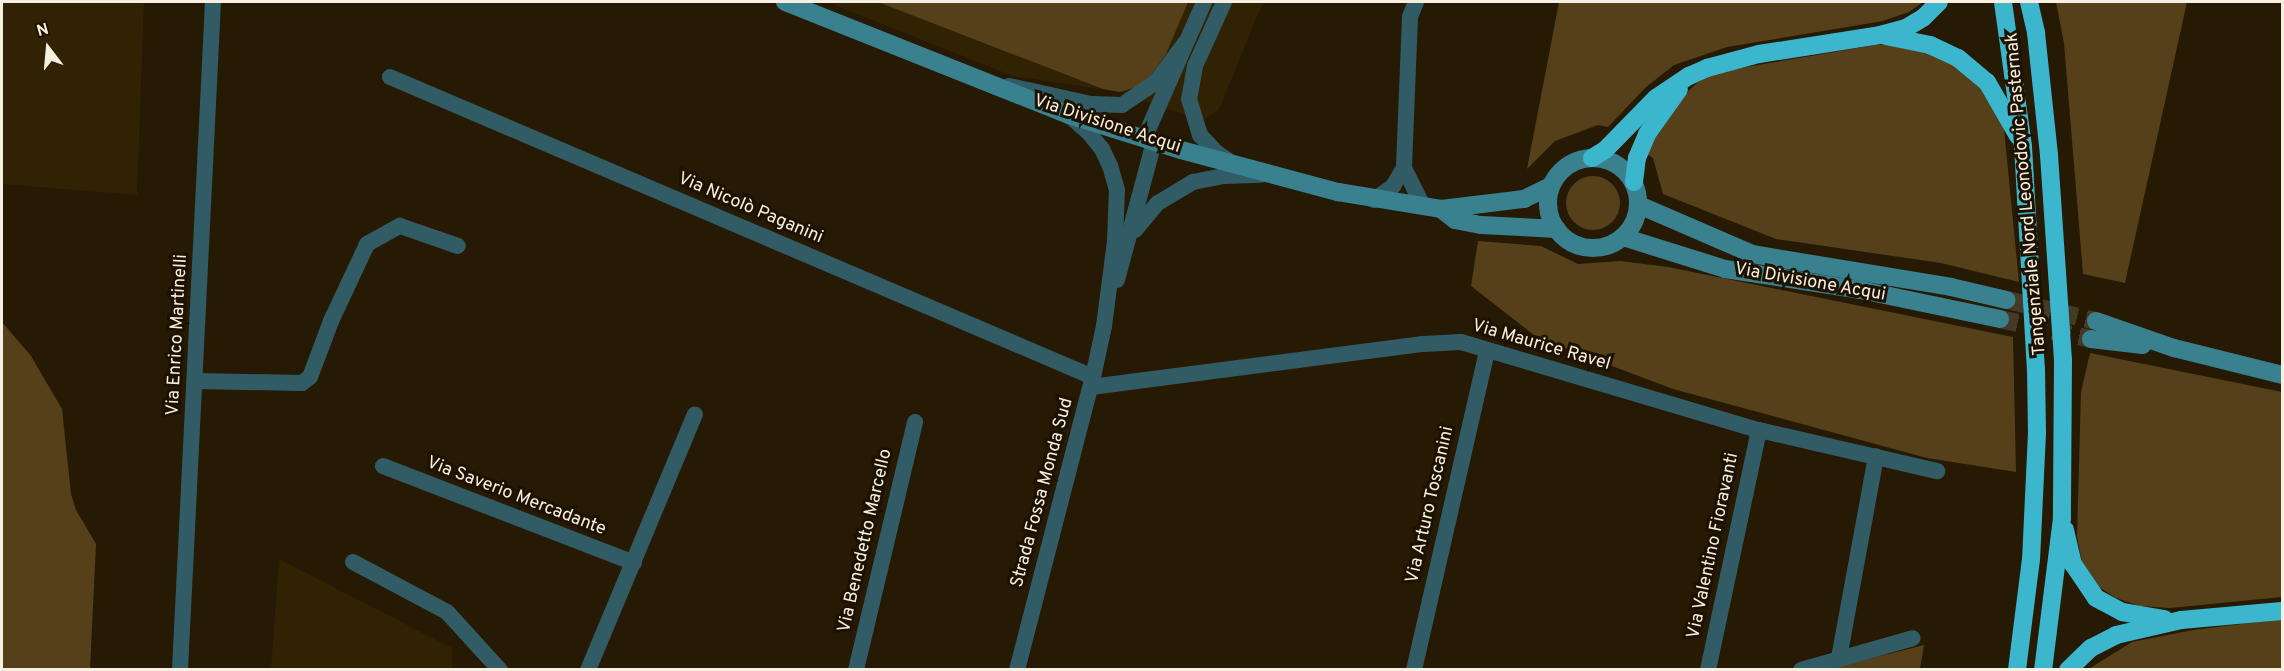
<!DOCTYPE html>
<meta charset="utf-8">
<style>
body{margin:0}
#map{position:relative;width:2284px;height:671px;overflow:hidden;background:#261a04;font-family:Overpass,sans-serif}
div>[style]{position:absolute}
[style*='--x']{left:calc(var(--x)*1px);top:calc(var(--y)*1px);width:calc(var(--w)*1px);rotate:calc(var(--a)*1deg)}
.built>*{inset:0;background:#322204}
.green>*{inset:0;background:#554019}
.round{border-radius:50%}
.secondary-tunnel>*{height:18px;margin-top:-9px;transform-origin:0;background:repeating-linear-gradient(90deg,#453a25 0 18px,transparent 0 27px)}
.street>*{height:16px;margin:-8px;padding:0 8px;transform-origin:8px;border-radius:8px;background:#325c65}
.secondary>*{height:18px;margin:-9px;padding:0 9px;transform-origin:9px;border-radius:9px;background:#39818f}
.secondary>.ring{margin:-9px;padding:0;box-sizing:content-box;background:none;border:18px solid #39818f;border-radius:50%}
.highway>*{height:18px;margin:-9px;padding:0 9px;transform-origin:9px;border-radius:9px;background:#3cb6cd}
span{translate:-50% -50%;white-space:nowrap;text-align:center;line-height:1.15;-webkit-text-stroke:6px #1d1100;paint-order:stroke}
.street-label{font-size:18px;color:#f7efe1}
.frame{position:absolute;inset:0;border:3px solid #f7efe1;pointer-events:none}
.north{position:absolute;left:18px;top:18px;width:60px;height:60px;-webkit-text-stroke:4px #1d1100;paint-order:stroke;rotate:344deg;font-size:16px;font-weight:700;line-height:24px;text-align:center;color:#f7efe1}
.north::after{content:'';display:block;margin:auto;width:21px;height:27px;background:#f7efe1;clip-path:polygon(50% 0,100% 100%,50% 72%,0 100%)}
</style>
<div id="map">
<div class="built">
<i style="clip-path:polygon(2px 2px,144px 2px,137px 195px,2px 184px)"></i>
<i style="clip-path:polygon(827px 2px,1263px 2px,1219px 109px,1202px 121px,1120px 92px,1013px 76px)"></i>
<i style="clip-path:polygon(279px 559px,452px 648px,452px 669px,271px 669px)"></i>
</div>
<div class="green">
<i style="clip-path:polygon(878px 2px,1188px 2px,1166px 54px,1145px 84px,1120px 92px,1103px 89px)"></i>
<i style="clip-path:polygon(1559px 2px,1923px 2px,1909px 12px,1883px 21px,1727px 47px,1674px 65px,1645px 88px,1608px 127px,1598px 125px,1555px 141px,1527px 169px)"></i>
<i style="clip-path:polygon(2056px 2px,2187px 2px,2125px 283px,2083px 274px,2064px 43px)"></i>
<i style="clip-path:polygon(1875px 45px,1900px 45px,1941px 56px,1965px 72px,1980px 88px,2004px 129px,2019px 282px,1941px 263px,1776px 239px,1663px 194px,1653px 158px,1645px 153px,1682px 97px,1698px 82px,1717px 72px)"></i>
<i class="round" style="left:1566px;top:176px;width:54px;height:54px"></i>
<i style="clip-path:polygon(1478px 241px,1541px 246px,1578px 264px,1620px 261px,1668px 267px,2013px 337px,2016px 472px,1927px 458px,1673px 389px,1538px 338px,1471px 286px)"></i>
<i style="clip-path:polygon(2px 322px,31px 356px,62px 409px,71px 494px,76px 510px,96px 544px,90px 669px,2px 669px)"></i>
<i style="clip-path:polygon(2090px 353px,2282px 392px,2282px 597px,2170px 608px,2139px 606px,2116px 598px,2099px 587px,2082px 562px,2077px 537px,2081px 392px)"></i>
<i style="clip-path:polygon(2282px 619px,2282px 669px,2087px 670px,2132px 642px,2193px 630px)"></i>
<i style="clip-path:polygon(1924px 645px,1920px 669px,1827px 670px,1833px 668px)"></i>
</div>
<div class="secondary-tunnel">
<i style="--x:2007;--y:300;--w:91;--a:13.3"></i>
<i style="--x:2000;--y:319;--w:93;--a:12.4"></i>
</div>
<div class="street">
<i style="--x:1224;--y:2;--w:70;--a:114.4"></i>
<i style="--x:1195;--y:66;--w:34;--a:100"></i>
<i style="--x:1189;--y:99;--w:38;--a:73"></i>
<i style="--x:1200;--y:135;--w:25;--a:47"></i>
<i style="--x:1217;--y:153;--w:14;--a:34"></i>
<i style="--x:1416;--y:2;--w:16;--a:112"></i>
<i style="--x:1410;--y:17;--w:151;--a:92.3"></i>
<i style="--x:1404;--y:168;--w:42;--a:63.4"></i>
<i style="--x:390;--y:77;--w:764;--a:23.11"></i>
<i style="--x:1009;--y:86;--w:84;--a:12.4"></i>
<i style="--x:1091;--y:104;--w:31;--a:2"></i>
<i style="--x:1122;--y:105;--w:41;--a:-34.1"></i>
<i style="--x:1156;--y:82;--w:49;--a:-53.4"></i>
<i style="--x:1144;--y:139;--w:150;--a:-66.3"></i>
<i style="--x:1374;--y:200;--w:24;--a:-36"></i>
<i style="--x:1393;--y:186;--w:21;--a:-59"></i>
<i style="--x:1135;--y:230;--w:35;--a:-50"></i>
<i style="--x:1158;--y:203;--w:41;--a:-31"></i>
<i style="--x:1193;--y:182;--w:33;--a:-11"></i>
<i style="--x:1225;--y:176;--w:36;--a:-2"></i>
<i style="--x:1117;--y:280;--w:143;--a:-75"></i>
<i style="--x:196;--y:381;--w:106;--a:1.1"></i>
<i style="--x:302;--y:383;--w:10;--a:-37"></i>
<i style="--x:310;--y:377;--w:60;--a:-69.4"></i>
<i style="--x:331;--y:321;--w:85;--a:-64.9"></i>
<i style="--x:367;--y:244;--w:38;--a:-29"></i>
<i style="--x:400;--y:226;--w:61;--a:19"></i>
<i style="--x:1091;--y:387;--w:335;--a:-7.4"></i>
<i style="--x:1423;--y:344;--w:38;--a:-3"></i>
<i style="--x:1461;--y:342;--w:311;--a:16.5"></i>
<i style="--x:1759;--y:430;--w:183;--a:13"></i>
<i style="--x:383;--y:466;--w:269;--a:21.1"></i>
<i style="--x:353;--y:562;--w:106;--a:28"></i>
<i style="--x:447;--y:612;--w:79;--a:47.6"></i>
<i style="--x:1839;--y:658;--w:205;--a:-79.6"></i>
<i style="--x:180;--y:670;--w:669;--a:-87.17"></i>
<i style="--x:588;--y:670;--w:277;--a:-67.3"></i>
<i style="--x:856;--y:670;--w:255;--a:-76.6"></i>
<i style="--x:1017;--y:670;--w:303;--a:-75.5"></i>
<i style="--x:1093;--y:377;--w:52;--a:-77.8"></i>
<i style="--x:1104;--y:326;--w:86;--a:-82.6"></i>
<i style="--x:1115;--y:241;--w:51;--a:-87.8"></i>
<i style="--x:1117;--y:190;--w:25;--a:-106"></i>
<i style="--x:1110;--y:166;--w:19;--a:-115"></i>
<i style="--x:1102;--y:149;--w:21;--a:-129"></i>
<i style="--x:1089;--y:133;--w:27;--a:-138"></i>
<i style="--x:1414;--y:670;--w:328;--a:-77.1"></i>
<i style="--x:1708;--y:670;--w:245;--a:-78"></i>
<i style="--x:1801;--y:670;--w:116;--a:-15.9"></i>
</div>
<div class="secondary">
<i style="--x:785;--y:2;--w:306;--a:21.7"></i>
<i style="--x:1069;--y:115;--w:117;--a:17.4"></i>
<i style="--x:1181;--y:150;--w:163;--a:15"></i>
<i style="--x:1338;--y:192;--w:104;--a:9.4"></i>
<i style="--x:1441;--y:209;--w:84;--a:-6.9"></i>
<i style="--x:1524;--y:199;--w:30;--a:-26"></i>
<i class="ring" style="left:1548px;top:158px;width:72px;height:72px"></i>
<i style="--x:1639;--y:205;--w:123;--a:23.4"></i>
<i style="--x:1752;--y:254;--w:202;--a:9.4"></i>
<i style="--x:1951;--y:287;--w:57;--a:13.1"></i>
<i style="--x:1441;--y:209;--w:18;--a:38"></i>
<i style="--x:1455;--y:220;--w:26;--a:11"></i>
<i style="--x:1481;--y:225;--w:76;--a:3"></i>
<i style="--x:1623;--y:237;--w:107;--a:17.4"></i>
<i style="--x:1725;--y:269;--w:138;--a:8.8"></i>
<i style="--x:1861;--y:290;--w:142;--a:11.8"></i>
<i style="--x:2096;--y:321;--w:83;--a:19.1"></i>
<i style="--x:2174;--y:348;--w:111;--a:14"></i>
<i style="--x:2091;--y:339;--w:52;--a:6.6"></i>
</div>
<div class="highway">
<i style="--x:2003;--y:2;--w:145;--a:82.1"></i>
<i style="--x:2023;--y:146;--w:223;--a:86.7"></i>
<i style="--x:2036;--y:369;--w:64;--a:89.1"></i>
<i style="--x:2037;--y:433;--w:126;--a:92.7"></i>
<i style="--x:2031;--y:559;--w:112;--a:97.2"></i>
<i style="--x:2029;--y:2;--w:32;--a:77"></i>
<i style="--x:2036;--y:33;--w:123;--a:83.9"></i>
<i style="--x:2049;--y:155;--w:205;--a:86.1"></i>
<i style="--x:2063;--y:360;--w:158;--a:90.4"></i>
<i style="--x:2062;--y:518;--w:153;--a:97.1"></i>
<i style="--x:1886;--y:36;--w:45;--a:11.6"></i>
<i style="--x:1930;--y:45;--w:31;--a:25"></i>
<i style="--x:1958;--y:58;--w:38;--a:40"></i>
<i style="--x:1987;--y:82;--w:62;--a:60.1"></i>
<i style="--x:1592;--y:158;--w:15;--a:-32"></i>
<i style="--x:1605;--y:150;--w:73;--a:-45.6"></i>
<i style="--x:1656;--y:98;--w:40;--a:-34"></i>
<i style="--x:1689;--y:76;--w:20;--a:-24"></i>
<i style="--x:1707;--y:68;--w:54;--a:-15.1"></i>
<i style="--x:1759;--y:54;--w:122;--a:-8.9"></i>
<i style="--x:1880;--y:35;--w:27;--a:-15"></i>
<i style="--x:1906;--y:28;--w:21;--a:-31"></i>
<i style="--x:1924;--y:17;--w:21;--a:-45"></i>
<i style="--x:1634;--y:182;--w:24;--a:-83"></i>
<i style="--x:1637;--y:158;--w:26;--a:-67"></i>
<i style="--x:1647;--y:134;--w:55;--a:-54.6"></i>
<i style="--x:2065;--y:530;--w:35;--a:77"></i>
<i style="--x:2073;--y:564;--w:41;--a:55.9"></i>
<i style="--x:2096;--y:598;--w:30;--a:28"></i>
<i style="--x:2122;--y:612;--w:43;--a:9.5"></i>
<i style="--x:2068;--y:670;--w:32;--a:-44"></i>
<i style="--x:2091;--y:648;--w:28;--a:-27"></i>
<i style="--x:2116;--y:635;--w:67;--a:-13"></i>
<i style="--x:2181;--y:620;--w:101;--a:-5.1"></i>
</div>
<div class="street-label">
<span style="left:1107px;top:125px;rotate:18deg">Via Divisione Acqui</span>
<span style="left:2027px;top:194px;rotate:-95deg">Tangenziale Nord Leonodovic Pasternak</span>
<span style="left:750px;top:209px;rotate:23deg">Via Nicolò Paganini</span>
<span style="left:1810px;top:283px;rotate:10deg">Via Divisione Acqui</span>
<span style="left:178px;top:335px;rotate:-87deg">Via Enrico Martinelli</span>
<span style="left:1541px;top:346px;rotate:16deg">Via Maurice Ravel</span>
<span style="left:1043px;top:493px;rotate:-75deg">Strada Fossa Monda Sud</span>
<span style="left:516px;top:497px;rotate:21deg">Via Saverio Mercadante</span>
<span style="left:1431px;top:505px;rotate:-77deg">Via Arturo Toscanini</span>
<span style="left:866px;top:541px;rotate:-77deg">Via Benedetto Marcello</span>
<span style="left:1714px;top:546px;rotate:-78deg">Via Valentino Fioravanti</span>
</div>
<div class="frame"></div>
<div class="north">N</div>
</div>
